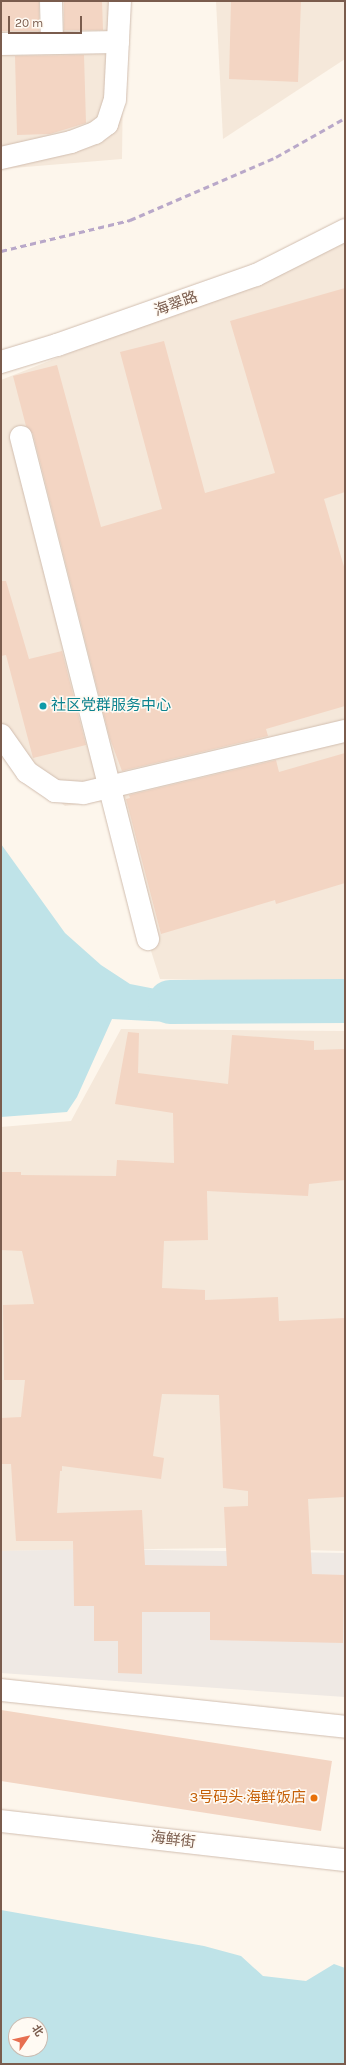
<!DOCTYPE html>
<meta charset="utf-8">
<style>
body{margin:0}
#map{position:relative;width:346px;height:2065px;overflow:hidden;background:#fdf6ec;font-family:Karla,"Noto Sans SC",sans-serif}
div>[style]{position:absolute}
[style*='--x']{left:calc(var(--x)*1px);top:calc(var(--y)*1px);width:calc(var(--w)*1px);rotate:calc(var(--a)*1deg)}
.residential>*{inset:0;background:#f5e8da}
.industrial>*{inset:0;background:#efe9e4}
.water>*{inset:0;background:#bfe3e8}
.river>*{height:44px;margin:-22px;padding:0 22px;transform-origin:22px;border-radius:22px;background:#bfe3e8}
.building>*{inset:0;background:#f3d5c3}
.roads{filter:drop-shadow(0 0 1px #d1beb0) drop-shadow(0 0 1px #d1beb0)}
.minor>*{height:22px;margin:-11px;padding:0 11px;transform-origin:11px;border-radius:11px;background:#fff}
.tertiary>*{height:22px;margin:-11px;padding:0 11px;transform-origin:11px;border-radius:11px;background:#fff}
.rail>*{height:3px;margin-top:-1.5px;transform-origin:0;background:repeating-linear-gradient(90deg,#b9a8c9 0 6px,transparent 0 10px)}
.dots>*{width:11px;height:11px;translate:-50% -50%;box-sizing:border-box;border:2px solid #fffaf3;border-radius:50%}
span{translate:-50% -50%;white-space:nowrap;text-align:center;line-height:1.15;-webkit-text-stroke:3px #fffaf3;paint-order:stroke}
.street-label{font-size:15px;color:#7a5c4d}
.culture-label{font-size:15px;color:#0d838f}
.left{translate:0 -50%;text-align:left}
.food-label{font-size:15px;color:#c56008}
.right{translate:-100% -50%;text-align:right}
.frame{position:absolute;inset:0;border:2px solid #7a5c4d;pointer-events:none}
.north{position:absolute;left:8px;top:2017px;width:40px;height:40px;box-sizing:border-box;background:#fffaf3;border:1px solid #cabbb1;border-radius:50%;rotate:56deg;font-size:11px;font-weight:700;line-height:16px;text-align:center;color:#7a5c4d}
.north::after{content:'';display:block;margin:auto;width:14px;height:18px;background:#e76f51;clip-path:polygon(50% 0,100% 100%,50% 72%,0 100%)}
.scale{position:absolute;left:8px;top:16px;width:74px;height:18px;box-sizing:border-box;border:2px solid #7a5c4d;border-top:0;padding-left:5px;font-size:12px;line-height:14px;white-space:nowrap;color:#7a5c4d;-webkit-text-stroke:3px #fffaf3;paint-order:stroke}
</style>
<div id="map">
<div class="residential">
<i style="clip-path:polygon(1px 1px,124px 1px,122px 159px,1px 169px)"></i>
<i style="clip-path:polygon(216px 1px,345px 1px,345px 59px,223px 139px)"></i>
<i style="clip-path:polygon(345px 236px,345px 983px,160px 979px,103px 801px,65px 806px,27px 775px,1px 724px,1px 380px,261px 277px)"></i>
<i style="clip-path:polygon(121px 1029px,345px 1031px,345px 1551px,226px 1548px,1px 1551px,1px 1127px,71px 1121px)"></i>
</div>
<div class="industrial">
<i style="clip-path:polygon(95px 1549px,345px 1553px,345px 1697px,1px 1673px,1px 1551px)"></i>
</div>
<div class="water">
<i style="clip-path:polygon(1px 844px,65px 933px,101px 965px,130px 984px,171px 992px,169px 1022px,112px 1019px,77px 1097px,67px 1112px,1px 1117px)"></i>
<i style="clip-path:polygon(evenodd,1px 1910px,204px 1946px,241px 1956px,263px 1976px,306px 1981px,334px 1964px,345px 1968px,345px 2064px,1px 2064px,1px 1910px,16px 2025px,40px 2025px,40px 2049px,16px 2049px,16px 2025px)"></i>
</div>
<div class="river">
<i style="--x:170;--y:1002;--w:175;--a:-0.3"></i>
</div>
<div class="building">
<i style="clip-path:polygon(1px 1px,39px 1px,39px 31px,1px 31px)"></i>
<i style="clip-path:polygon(64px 1px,102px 1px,103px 30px,64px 30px)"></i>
<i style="clip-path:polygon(231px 1px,301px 1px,298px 82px,229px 79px)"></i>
<i style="clip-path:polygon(84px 55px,86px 123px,50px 134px,17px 135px,15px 56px)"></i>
<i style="clip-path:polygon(345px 288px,345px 492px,324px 499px,345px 570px,345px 706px,266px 729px,268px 736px,122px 771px,110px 739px,33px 434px,26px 426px,13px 376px,57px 365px,101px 527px,162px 509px,120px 352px,164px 341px,205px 493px,275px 473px,230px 321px)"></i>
<i style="clip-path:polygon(1px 581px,6px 581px,29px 659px,62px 651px,86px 745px,33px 758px,6px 655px,1px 656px)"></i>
<i style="clip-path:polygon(345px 753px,345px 883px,276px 904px,275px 900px,161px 934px,126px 799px,130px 798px,129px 795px,276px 760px,279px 772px)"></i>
<i style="clip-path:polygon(evenodd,128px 1032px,139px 1033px,138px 1073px,228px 1084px,232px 1035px,314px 1041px,314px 1050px,345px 1049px,345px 1180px,309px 1184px,308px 1196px,207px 1191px,208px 1240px,164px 1241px,162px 1288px,205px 1290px,205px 1300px,278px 1297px,279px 1321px,345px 1318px,345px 1497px,308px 1499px,312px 1574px,344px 1575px,343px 1643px,210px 1640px,210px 1612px,142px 1612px,142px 1674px,118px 1673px,118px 1641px,94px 1641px,94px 1606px,74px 1606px,73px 1541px,16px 1541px,11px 1464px,1px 1464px,1px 1418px,21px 1417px,25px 1380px,4px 1380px,3px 1305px,34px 1304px,22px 1251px,1px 1250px,1px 1172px,21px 1172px,21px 1175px,116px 1176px,117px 1160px,174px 1163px,173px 1113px,115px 1104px,128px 1032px,162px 1394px,219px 1395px,223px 1488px,248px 1491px,248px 1506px,224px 1507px,227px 1566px,145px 1565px,142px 1510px,57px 1513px,60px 1471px,62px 1471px,62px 1466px,161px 1479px,164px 1458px,153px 1456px,162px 1394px)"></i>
<i style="clip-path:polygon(1px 1710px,332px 1761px,321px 1831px,1px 1781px)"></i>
</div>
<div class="roads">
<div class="minor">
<i style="--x:51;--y:1;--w:42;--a:88.6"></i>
<i style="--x:1;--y:44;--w:117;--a:-1"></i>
<i style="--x:1;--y:158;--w:72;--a:-12.9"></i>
<i style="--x:71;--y:142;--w:26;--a:-21"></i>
<i style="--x:95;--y:133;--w:15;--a:-37"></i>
<i style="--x:107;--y:124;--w:26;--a:-72"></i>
<i style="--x:115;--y:99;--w:98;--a:-87.1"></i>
<i style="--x:21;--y:437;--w:518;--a:75.8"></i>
<i style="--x:1;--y:735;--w:45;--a:54.9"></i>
<i style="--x:27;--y:772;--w:34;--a:34"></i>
<i style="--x:55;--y:791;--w:29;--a:4"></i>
<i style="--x:84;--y:793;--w:268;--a:-13.4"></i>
<i style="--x:1;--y:1690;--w:346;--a:6.1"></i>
<i style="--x:1;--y:1821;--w:346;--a:6.5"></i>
</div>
<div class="tertiary">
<i style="--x:1;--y:362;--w:59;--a:-16.9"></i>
<i style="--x:57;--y:345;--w:211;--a:-19.4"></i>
<i style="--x:256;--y:275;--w:100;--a:-26.8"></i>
</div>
</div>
<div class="rail">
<i style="--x:1;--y:251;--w:133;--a:-13.5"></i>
<i style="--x:130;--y:220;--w:159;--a:-23.3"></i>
<i style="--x:276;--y:157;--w:79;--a:-29.5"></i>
</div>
<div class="dots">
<i style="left:43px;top:706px;background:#0f9aa8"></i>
<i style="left:314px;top:1798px;background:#e8710a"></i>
</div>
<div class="street-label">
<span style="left:176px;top:304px;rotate:-20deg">海翠路</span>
<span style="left:173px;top:1840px;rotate:7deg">海鲜街</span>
</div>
<div class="culture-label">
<span class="left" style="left:51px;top:706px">社区党群服务中心</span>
</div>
<div class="food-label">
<span class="right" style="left:306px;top:1798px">3号码头·海鲜饭店</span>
</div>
<div class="frame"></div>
<div class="north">北</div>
<div class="scale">20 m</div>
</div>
